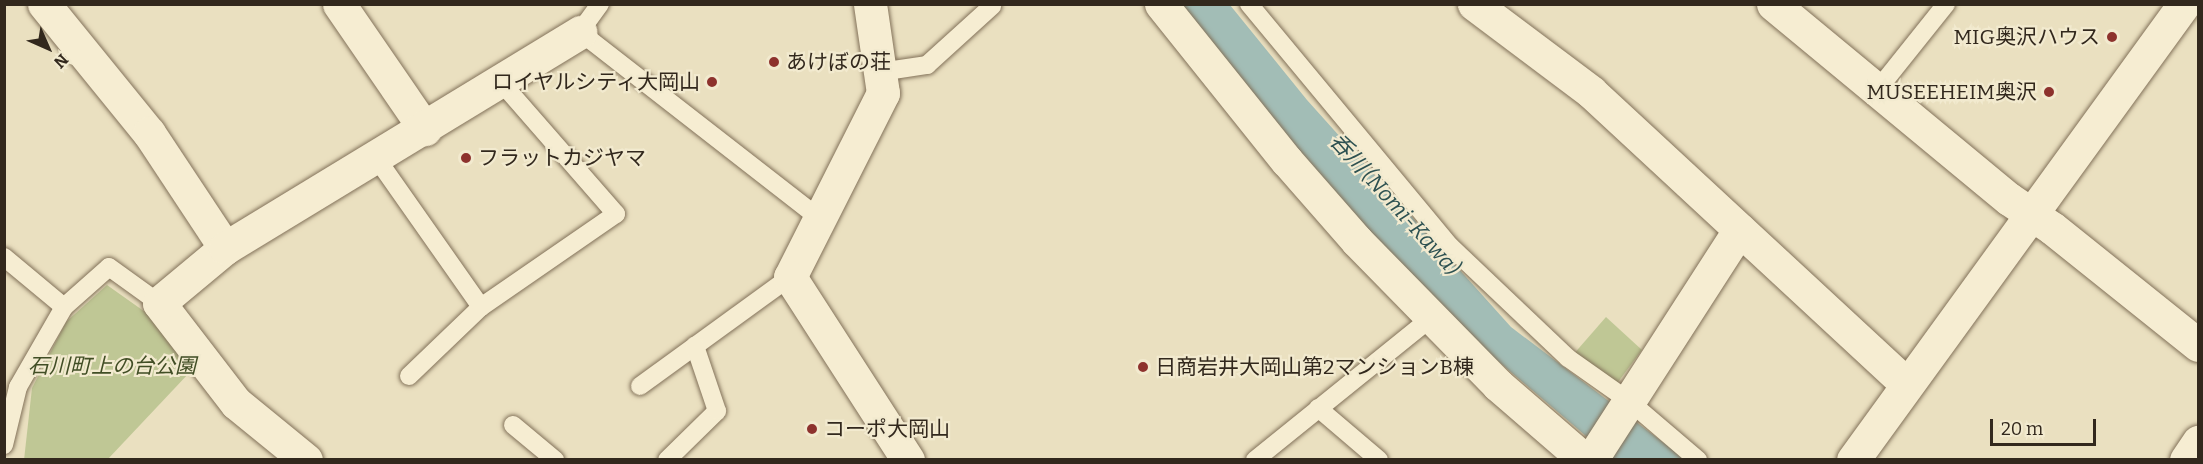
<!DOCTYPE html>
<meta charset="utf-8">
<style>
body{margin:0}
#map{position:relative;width:2203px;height:464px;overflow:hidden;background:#eae0c0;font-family:Bitter,"Noto Sans JP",serif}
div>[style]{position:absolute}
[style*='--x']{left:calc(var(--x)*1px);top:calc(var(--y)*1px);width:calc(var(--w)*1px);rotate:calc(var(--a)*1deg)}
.green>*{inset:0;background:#bfc795}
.water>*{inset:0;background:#a2bdb6}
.roads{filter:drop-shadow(0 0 2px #827159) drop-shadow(0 0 2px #827159)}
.lane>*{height:18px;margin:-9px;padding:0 9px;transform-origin:9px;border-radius:9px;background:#f6edd2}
.street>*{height:33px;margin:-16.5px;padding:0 16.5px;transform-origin:16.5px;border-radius:16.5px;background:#f6edd2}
.dots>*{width:16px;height:16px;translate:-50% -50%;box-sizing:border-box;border:3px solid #f2eacf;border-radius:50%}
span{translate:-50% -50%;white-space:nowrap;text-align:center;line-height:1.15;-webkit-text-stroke:4.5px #f2eacf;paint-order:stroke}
.poi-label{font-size:21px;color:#32281d}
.right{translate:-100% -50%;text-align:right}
.left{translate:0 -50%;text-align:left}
.park-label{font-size:21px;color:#414e25;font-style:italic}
.water-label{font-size:22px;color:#2d5151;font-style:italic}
.frame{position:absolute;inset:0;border:6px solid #32281d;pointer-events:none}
.north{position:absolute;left:18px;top:18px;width:60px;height:60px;-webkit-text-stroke:4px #f2eacf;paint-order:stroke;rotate:135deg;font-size:16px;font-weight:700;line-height:24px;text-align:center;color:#32281d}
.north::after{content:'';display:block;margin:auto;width:21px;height:27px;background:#32281d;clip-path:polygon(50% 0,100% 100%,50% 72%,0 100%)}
.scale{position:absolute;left:1990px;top:419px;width:106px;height:27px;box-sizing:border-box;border:3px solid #32281d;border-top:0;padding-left:8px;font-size:18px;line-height:21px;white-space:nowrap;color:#32281d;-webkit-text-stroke:4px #f2eacf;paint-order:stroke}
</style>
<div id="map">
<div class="green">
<i style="clip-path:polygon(107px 285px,155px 319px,190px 372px,108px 459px,24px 460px,32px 388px,66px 322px)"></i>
<i style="clip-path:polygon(1606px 317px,1642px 350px,1615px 386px,1572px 356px)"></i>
</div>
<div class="water">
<i style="clip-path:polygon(1178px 5px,1230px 5px,1307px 100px,1511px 327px,1685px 459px,1613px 459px,1424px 298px,1363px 232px)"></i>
</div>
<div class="roads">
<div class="lane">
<i style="--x:600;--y:4;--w:34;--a:126"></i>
<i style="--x:580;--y:32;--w:301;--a:37.9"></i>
<i style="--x:1249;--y:4;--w:316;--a:50.3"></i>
<i style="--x:1451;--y:247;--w:161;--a:43.5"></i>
<i style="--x:1568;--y:358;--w:75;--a:35.2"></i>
<i style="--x:1629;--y:401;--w:91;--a:40.5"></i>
<i style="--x:880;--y:72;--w:48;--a:-8.5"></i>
<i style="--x:927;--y:65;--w:88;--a:-42.2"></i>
<i style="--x:1878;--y:89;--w:109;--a:-51.3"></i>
<i style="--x:377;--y:159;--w:181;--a:54.9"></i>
<i style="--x:4;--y:257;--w:78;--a:39.8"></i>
<i style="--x:409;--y:376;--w:100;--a:-43.8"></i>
<i style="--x:481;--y:307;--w:164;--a:-34.6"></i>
<i style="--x:616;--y:214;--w:176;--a:-131.1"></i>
<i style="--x:640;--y:386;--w:185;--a:-36"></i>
<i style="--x:1318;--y:408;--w:80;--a:40.4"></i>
<i style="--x:513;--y:425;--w:55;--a:39.8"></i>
<i style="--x:4;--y:445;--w:60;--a:-76.4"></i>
<i style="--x:18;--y:387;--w:92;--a:-60.1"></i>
<i style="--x:64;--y:307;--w:60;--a:-41.6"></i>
<i style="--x:109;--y:267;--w:62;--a:35.8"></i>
<i style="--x:667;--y:460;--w:70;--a:-44.4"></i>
<i style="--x:717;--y:411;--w:69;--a:-108.7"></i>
<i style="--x:1255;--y:460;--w:226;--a:-38.9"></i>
</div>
<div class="street">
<i style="--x:44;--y:4;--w:166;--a:50.9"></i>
<i style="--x:149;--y:133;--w:138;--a:56.5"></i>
<i style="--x:339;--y:4;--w:152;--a:55.5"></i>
<i style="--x:870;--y:4;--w:90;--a:81.7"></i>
<i style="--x:883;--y:93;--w:206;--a:116.8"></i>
<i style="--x:790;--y:277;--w:218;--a:57.2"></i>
<i style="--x:1161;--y:4;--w:201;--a:51.3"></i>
<i style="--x:1287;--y:161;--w:106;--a:48.8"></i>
<i style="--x:1357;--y:241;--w:202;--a:45.6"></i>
<i style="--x:1498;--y:385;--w:115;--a:40.8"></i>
<i style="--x:1474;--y:4;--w:146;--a:36.9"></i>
<i style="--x:1591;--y:92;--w:430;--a:42.8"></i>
<i style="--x:1773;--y:4;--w:306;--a:39.6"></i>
<i style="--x:2009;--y:199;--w:52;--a:34"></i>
<i style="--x:2052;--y:228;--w:187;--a:38.7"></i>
<i style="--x:306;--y:460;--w:90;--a:-140.8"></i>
<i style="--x:236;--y:403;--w:126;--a:-127.6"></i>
<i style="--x:159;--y:303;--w:86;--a:-39.8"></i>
<i style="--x:225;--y:248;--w:416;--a:-31.3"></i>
<i style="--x:1591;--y:460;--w:274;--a:-57.2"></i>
<i style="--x:1853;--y:460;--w:563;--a:-54.02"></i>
<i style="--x:2186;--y:460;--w:22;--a:-56"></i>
</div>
</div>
<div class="dots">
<i style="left:2112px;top:37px;background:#8d322d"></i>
<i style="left:774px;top:62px;background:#8d322d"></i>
<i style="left:712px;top:82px;background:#8d322d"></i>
<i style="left:2049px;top:92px;background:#8d322d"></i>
<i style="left:466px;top:158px;background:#8d322d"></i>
<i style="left:1143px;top:367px;background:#8d322d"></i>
<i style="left:812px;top:429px;background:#8d322d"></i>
</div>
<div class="poi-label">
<span class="right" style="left:2100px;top:37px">MIG奥沢ハウス</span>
<span class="left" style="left:786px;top:62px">あけぼの荘</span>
<span class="right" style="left:700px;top:82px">ロイヤルシティ大岡山</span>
<span class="right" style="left:2037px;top:92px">MUSEEHEIM奥沢</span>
<span class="left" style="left:478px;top:158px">フラットカジヤマ</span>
<span class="left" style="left:1155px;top:367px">日商岩井大岡山第2マンションB棟</span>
<span class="left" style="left:824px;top:429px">コーポ大岡山</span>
</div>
<div class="park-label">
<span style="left:112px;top:366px">石川町上の台公園</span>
</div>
<div class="water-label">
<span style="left:1395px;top:204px;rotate:48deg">呑川 (Nomi-Kawa)</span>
</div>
<div class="frame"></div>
<div class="north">N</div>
<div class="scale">20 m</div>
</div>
